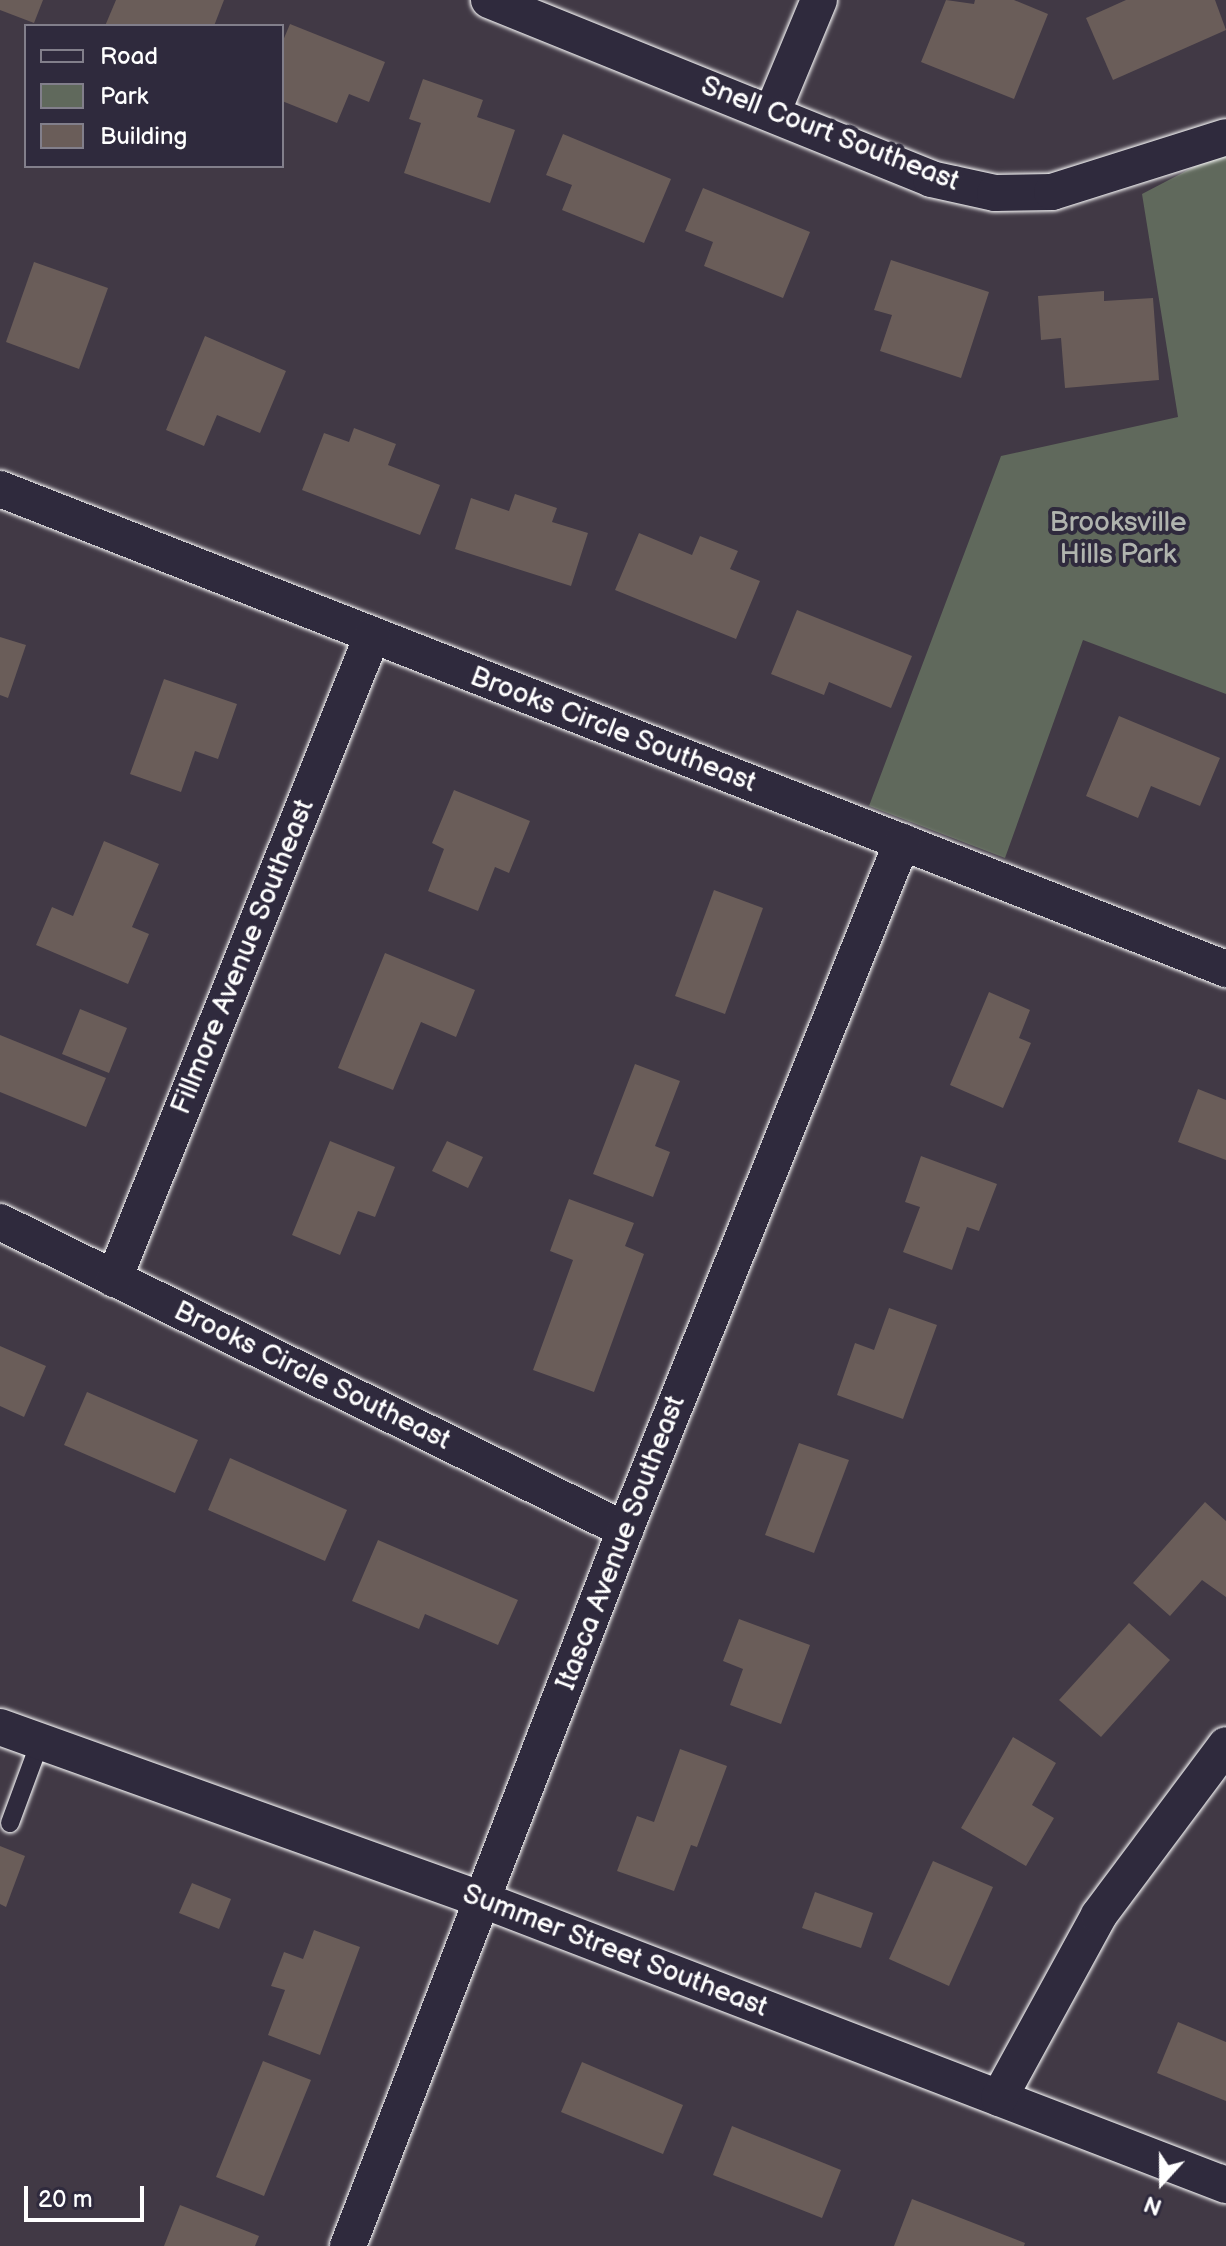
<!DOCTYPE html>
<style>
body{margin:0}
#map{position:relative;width:1226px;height:2246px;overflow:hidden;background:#413945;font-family:"Balsamiq Sans",sans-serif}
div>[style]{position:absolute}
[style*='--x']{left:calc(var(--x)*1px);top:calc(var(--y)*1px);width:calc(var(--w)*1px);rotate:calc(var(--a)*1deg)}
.green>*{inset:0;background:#60695c}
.building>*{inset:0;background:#6a5d59}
.roads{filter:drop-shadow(0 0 2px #fff) drop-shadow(0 0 2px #fff)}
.lane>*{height:18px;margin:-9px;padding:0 9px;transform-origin:9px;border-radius:9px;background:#2f2a3d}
.street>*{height:36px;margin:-18px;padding:0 18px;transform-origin:18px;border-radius:18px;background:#2f2a3d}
span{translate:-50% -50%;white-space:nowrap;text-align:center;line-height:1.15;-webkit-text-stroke:8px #2f2a3d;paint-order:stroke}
.street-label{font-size:28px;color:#fff}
.park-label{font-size:28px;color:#b0b4ae}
.legend{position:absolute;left:24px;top:24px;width:260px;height:144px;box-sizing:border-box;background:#2f2a3d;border:2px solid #827f8b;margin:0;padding:10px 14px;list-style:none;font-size:24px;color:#fff}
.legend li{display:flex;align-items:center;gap:16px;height:40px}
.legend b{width:40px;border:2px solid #827f8b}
.north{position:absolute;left:1122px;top:2142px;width:80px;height:80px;-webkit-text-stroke:6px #2f2a3d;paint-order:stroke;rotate:201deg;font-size:22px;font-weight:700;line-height:32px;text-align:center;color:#fff}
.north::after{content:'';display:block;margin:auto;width:28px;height:36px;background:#fff;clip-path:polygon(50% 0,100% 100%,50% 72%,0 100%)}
.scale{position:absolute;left:24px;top:2186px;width:120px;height:36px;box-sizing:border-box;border:4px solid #fff;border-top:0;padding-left:10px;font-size:24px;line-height:28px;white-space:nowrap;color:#fff;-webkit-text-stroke:6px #2f2a3d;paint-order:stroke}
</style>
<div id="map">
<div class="green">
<i style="clip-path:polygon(1226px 150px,1226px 694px,1083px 640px,1005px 858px,869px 806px,1001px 456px,1178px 417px,1142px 194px)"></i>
</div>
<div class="building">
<i style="clip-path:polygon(0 0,43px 0,34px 23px,0 10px)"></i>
<i style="clip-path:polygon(116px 0,224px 0,214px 26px,105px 26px)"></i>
<i style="clip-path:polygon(946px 0,974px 4px,975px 0,1014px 0,1048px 14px,1014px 99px,921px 62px)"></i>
<i style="clip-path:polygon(1126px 0,1215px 0,1226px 30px,1113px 80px,1086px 18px)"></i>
<i style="clip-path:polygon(290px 24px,385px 62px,369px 102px,349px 94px,337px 123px,282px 101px,282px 43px)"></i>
<i style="clip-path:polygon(423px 79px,483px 100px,477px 117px,515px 130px,490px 203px,404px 173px,421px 123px,409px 119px)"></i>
<i style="clip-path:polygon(563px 134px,671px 179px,644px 243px,562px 210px,572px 185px,546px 175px)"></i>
<i style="clip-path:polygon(703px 188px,810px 232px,783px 298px,704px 266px,713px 242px,685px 231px)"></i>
<i style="clip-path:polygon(891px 260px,989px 292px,961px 378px,880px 351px,892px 315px,874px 310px)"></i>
<i style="clip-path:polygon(34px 262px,108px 288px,79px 369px,6px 342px)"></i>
<i style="clip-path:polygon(1104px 291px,1104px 301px,1153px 298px,1159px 380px,1065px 388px,1061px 338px,1041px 340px,1038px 296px)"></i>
<i style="clip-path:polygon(205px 336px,286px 371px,260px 433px,217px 415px,204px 446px,166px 430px)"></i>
<i style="clip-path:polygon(354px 428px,396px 444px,388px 465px,440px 485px,420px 535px,302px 490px,324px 433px,349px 442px)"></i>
<i style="clip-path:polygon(515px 494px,557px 508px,552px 522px,588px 533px,571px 586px,455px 549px,471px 498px,509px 511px)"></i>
<i style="clip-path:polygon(639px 533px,692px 555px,700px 536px,738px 551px,730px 569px,760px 581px,736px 639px,615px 590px)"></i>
<i style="clip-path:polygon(797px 610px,912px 656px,891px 708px,829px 682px,824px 695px,771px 674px)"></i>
<i style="clip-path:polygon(0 637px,26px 645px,8px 698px,0 695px)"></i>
<i style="clip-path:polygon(164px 679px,237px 704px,218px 759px,195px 751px,181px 792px,130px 774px)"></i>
<i style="clip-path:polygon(1119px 716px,1220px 758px,1200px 806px,1151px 786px,1138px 818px,1086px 796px)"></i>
<i style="clip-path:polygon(454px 790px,530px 821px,509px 873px,495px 867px,478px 911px,428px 891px,444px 849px,432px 843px)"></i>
<i style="clip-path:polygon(104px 841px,159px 864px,132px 927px,149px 934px,128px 984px,36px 945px,52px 907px,73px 916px)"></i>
<i style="clip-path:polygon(714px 890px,763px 908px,725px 1014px,675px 996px)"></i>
<i style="clip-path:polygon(385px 953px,475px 990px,456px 1037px,421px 1022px,393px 1090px,338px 1068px)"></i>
<i style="clip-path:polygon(989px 992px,1030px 1010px,1019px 1038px,1031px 1043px,1003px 1108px,950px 1085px)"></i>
<i style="clip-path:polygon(80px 1009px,127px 1028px,109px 1073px,62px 1054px)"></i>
<i style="clip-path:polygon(0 1035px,106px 1078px,86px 1127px,0 1092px)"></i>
<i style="clip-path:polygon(635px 1064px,680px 1081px,655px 1146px,670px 1152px,653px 1197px,593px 1174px)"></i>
<i style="clip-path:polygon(1198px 1089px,1226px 1100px,1226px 1160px,1178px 1142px)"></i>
<i style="clip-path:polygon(330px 1141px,395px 1167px,375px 1217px,358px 1211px,340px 1255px,292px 1235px)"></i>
<i style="clip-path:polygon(447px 1141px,483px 1157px,468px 1188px,432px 1171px)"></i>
<i style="clip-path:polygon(921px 1156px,997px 1184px,979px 1231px,967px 1227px,952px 1270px,903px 1252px,920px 1207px,905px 1202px)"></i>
<i style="clip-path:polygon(569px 1199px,634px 1223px,625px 1246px,644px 1254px,594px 1392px,533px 1370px,573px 1260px,550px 1251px)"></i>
<i style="clip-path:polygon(889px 1308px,937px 1325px,903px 1419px,837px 1395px,855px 1343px,874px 1350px)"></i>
<i style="clip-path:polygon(0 1346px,46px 1366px,24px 1417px,0 1406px)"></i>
<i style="clip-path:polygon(87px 1392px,198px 1440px,175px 1493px,64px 1445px)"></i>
<i style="clip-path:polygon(799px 1443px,849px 1460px,814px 1553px,765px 1535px)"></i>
<i style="clip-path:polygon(230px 1458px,347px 1510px,325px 1561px,208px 1510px)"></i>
<i style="clip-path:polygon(1205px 1502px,1226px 1521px,1226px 1597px,1202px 1580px,1170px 1616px,1133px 1583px)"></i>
<i style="clip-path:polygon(378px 1540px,518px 1600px,498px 1645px,425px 1614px,419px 1629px,352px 1601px)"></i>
<i style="clip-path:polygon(739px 1619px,810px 1645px,781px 1724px,730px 1705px,743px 1669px,723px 1661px)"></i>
<i style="clip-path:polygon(1129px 1623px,1170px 1660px,1101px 1737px,1059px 1700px)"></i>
<i style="clip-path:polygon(1013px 1737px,1056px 1763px,1032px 1805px,1054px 1818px,1026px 1866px,961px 1828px)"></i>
<i style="clip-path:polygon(680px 1749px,727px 1766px,697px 1847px,691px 1845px,674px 1891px,617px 1871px,637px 1816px,654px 1822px)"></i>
<i style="clip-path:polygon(0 1846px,25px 1856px,6px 1907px,0 1904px)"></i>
<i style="clip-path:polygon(933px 1861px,993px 1887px,949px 1986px,889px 1959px)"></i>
<i style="clip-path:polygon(192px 1883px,231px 1899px,219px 1929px,179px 1913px)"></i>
<i style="clip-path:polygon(815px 1892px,873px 1913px,861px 1948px,802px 1928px)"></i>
<i style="clip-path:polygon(314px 1930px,360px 1947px,320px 2055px,268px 2035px,285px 1990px,271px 1986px,284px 1952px,303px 1959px)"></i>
<i style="clip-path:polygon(1178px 2022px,1226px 2042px,1226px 2101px,1157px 2073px)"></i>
<i style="clip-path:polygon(263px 2061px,311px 2080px,264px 2196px,216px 2177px)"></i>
<i style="clip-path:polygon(582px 2062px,683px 2105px,663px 2154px,561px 2112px)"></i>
<i style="clip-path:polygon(732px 2126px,841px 2170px,822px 2218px,713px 2175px)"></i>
<i style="clip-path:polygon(912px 2199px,1025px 2243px,1024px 2246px,894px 2246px)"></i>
<i style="clip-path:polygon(180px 2205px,259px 2236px,255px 2246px,164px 2246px)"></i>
</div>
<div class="roads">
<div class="lane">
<i style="--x:10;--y:1823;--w:86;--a:-69.7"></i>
</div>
<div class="street">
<i style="--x:489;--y:0;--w:477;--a:22"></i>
<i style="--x:931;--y:179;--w:66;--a:12.3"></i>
<i style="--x:995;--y:193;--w:57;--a:-1"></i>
<i style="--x:1052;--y:192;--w:182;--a:-17.5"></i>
<i style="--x:772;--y:113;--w:122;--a:-67.4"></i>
<i style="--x:0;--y:489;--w:1317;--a:21.38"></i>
<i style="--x:0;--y:1222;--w:697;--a:26.23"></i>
<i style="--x:114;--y:1279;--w:693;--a:-68.14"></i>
<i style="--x:0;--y:1727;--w:513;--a:19.71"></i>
<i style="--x:483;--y:1900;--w:796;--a:20.99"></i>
<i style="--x:999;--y:2098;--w:209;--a:-61.3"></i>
<i style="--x:1099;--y:1915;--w:212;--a:-53.2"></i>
<i style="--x:348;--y:2246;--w:768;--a:-68.85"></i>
<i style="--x:625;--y:1530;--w:742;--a:-68.07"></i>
</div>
</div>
<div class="street-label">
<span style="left:830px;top:134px;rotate:21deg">Snell Court Southeast</span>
<span style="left:613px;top:730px;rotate:21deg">Brooks Circle Southeast</span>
<span style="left:243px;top:957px;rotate:-68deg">Fillmore Avenue Southeast</span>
<span style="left:312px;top:1376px;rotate:26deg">Brooks Circle Southeast</span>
<span style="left:621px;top:1543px;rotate:-69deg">Itasca Avenue Southeast</span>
<span style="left:615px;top:1951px;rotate:21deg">Summer Street Southeast</span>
</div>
<div class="park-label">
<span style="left:1118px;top:539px">Brooksville<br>Hills Park</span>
</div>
<ul class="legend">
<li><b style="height:10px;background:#2f2a3d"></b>Road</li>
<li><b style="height:22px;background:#60695c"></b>Park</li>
<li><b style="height:22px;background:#6a5d59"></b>Building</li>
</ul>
<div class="north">N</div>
<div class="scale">20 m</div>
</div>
